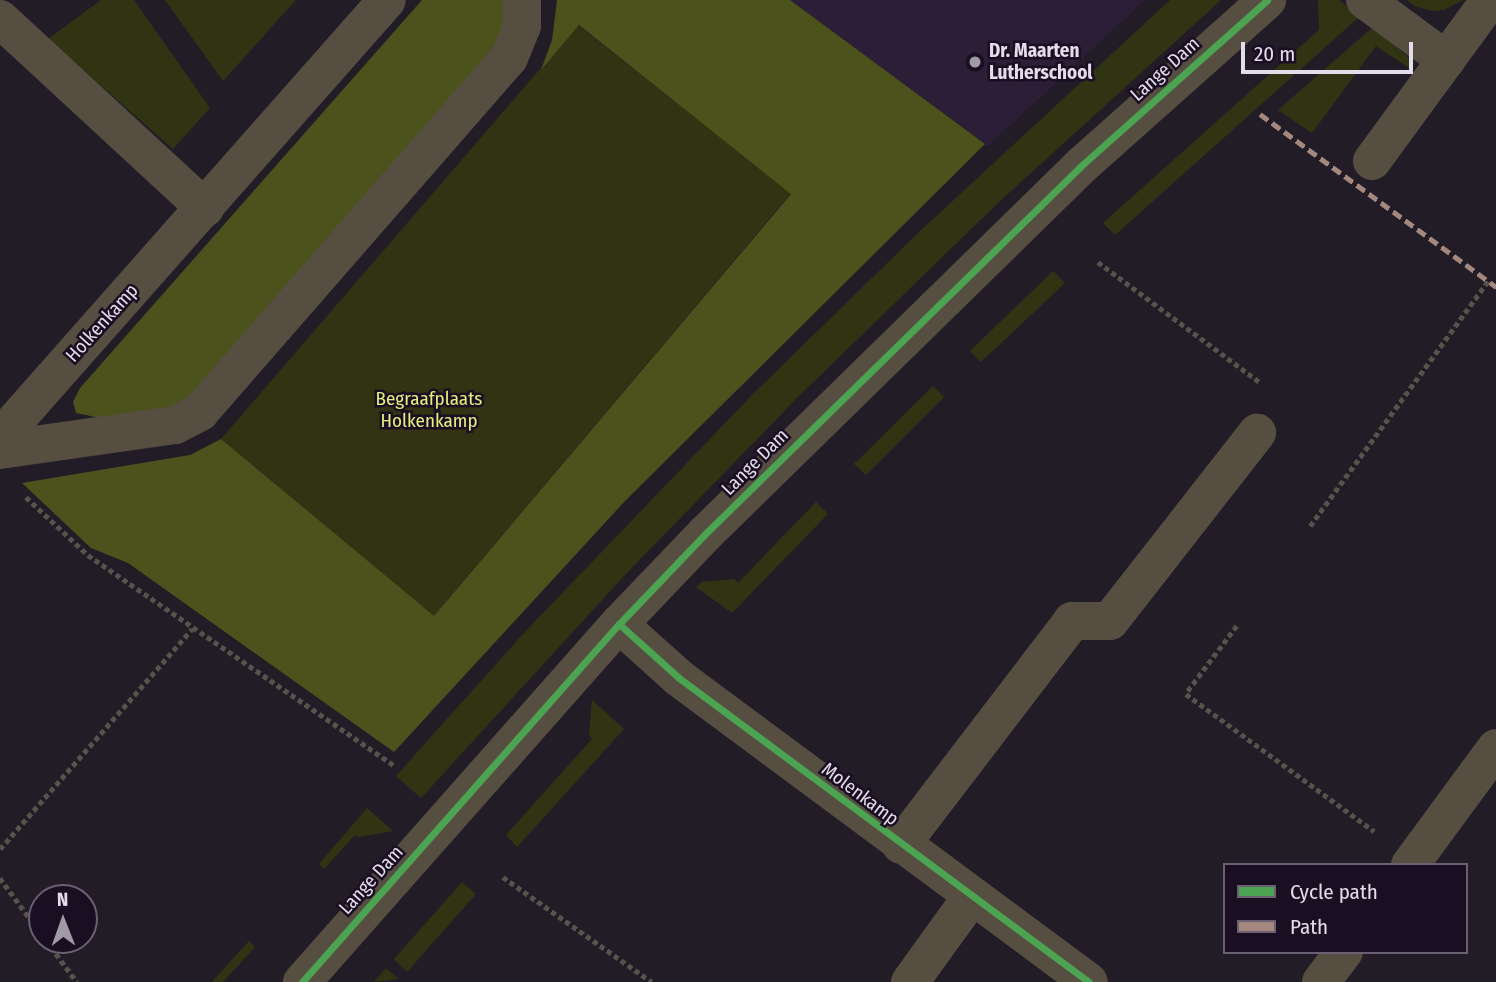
<!DOCTYPE html>
<style>
body{margin:0}
#map{position:relative;width:1496px;height:982px;overflow:hidden;background:#221c27;font-family:"Fira Sans Condensed",sans-serif}
div>[style]{position:absolute}
[style*='--x']{left:calc(var(--x)*1px);top:calc(var(--y)*1px);width:calc(var(--w)*1px);rotate:calc(var(--a)*1deg)}
.built>*{inset:0;background:#2c1e36}
.green>*{inset:0;background:#313413}
.forest>*{inset:0;background:#4c521c}
.path>*{height:4.5px;margin-top:-2.25px;transform-origin:0;background:repeating-linear-gradient(90deg,#58524d 0 5px,transparent 0 8.5px)}
.minor>*{height:38px;margin:-19px;padding:0 19px;transform-origin:19px;border-radius:19px;background:#564e41}
.quiet>*{height:5px;margin-top:-2.5px;transform-origin:0;background:repeating-linear-gradient(90deg,#a5887d 0 10px,transparent 0 15px)}
.cycleway>*{height:7px;margin:-3.5px;padding:0 3.5px;transform-origin:3.5px;border-radius:3.5px;background:#4ca352}
.dots>*{width:19px;height:19px;translate:-50% -50%;box-sizing:border-box;border:4px solid #1a0e22;border-radius:50%}
span{translate:-50% -50%;white-space:nowrap;text-align:center;line-height:1.15;-webkit-text-stroke:5px #1a0e22;paint-order:stroke}
.poi-label{font-size:19px;color:#e4dceb;font-weight:700}
.left{translate:0 -50%;text-align:left}
.street-label{font-size:19px;color:#e4dceb}
.park-label{font-size:19px;color:#e0f07f}
.legend{position:absolute;left:1223px;top:863px;width:245px;height:91px;box-sizing:border-box;background:#1a0e22;border:2px solid #6b6072;margin:0;padding:9px 12px;list-style:none;font-size:21px;color:#e4dceb}
.legend li{display:flex;align-items:center;gap:14px;height:35px}
.legend b{width:35px;border:2px solid #6b6072}
.north{position:absolute;left:28px;top:884px;width:70px;height:70px;box-sizing:border-box;background:#1a0e22;border:2px solid #6b6072;border-radius:50%;rotate:359deg;font-size:19px;font-weight:700;line-height:28px;text-align:center;color:#e4dceb}
.north::after{content:'';display:block;margin:auto;width:24px;height:32px;background:#a099a6;clip-path:polygon(50% 0,100% 100%,50% 72%,0 100%)}
.scale{position:absolute;left:1241px;top:42px;width:172px;height:32px;box-sizing:border-box;border:4px solid #e4dceb;border-top:0;padding-left:9px;font-size:21px;line-height:24px;white-space:nowrap;color:#e4dceb;-webkit-text-stroke:5px #1a0e22;paint-order:stroke}
</style>
<div id="map">
<div class="built">
<i style="clip-path:polygon(790px 0,1145px 0,988px 146px)"></i>
</div>
<div class="green">
<i style="clip-path:polygon(101px 0,134px 0,210px 108px,173px 149px,48px 39px)"></i>
<i style="clip-path:polygon(165px 0,296px 0,223px 81px)"></i>
<i style="clip-path:polygon(1170px 0,1221px 0,1000px 201px,797px 398px,624px 576px,421px 798px,396px 776px,523px 634px,753px 394px,918px 233px)"></i>
<i style="clip-path:polygon(1318px 0,1339px 0,1359px 17px,1115px 235px,1103px 223px,1319px 30px)"></i>
<i style="clip-path:polygon(1407px 0,1463px 0,1444px 10px,1432px 11px,1415px 6px)"></i>
<i style="clip-path:polygon(578px 25px,791px 193px,433px 617px,221px 439px)"></i>
<i style="clip-path:polygon(1373px 27px,1414px 62px,1412px 70px,1376px 46px,1312px 133px,1278px 110px)"></i>
<i style="clip-path:polygon(1053px 271px,1065px 283px,981px 362px,970px 351px)"></i>
<i style="clip-path:polygon(933px 386px,944px 397px,866px 475px,854px 464px)"></i>
<i style="clip-path:polygon(816px 502px,828px 514px,732px 613px,696px 587px,702px 582px,734px 579px,738px 583px)"></i>
<i style="clip-path:polygon(592px 700px,624px 729px,517px 847px,506px 835px,592px 739px,589px 735px)"></i>
<i style="clip-path:polygon(367px 808px,393px 831px,359px 837px,355px 835px,324px 869px,319px 864px)"></i>
<i style="clip-path:polygon(462px 882px,476px 894px,407px 972px,394px 959px)"></i>
<i style="clip-path:polygon(249px 941px,255px 947px,223px 982px,212px 982px)"></i>
<i style="clip-path:polygon(386px 968px,399px 979px,374px 982px)"></i>
</div>
<div class="forest">
<i style="clip-path:polygon(422px 0,505px 0,505px 19px,493px 52px,183px 405px,105px 419px,76px 413px,73px 402px,80px 388px)"></i>
<i style="clip-path:polygon(557px 0,790px 0,985px 144px,625px 501px,394px 752px,128px 563px,91px 548px,22px 483px,190px 455px,221px 439px,434px 616px,791px 194px,579px 25px,541px 70px,552px 40px)"></i>
</div>
<div class="path">
<i style="--x:1098;--y:262;--w:203;--a:36.6"></i>
<i style="--x:26;--y:497;--w:85;--a:43.1"></i>
<i style="--x:88;--y:555;--w:373;--a:34.5"></i>
<i style="--x:1310;--y:526;--w:303;--a:-54"></i>
<i style="--x:1237;--y:626;--w:85;--a:126.9"></i>
<i style="--x:1186;--y:694;--w:233;--a:36.1"></i>
<i style="--x:0;--y:849;--w:292;--a:-48.9"></i>
<i style="--x:503;--y:877;--w:182;--a:35.2"></i>
<i style="--x:0;--y:878;--w:71;--a:53.6"></i>
<i style="--x:46;--y:940;--w:52;--a:53.6"></i>
</div>
<div class="minor">
<i style="--x:1365;--y:0;--w:101;--a:36.5"></i>
<i style="--x:0;--y:19;--w:279;--a:42.7"></i>
<i style="--x:1372;--y:161;--w:200;--a:-53.8"></i>
<i style="--x:0;--y:438;--w:584;--a:-48.54"></i>
<i style="--x:0;--y:450;--w:177;--a:-8.1"></i>
<i style="--x:175;--y:425;--w:28;--a:-27"></i>
<i style="--x:200;--y:412;--w:470;--a:-48.9"></i>
<i style="--x:509;--y:58;--w:35;--a:-68"></i>
<i style="--x:522;--y:26;--w:26;--a:-90"></i>
<i style="--x:619;--y:624;--w:81;--a:42"></i>
<i style="--x:679;--y:678;--w:510;--a:36.56"></i>
<i style="--x:901;--y:845;--w:282;--a:-52.6"></i>
<i style="--x:1072;--y:621;--w:38;--a:0"></i>
<i style="--x:1110;--y:621;--w:239;--a:-52"></i>
<i style="--x:1410;--y:865;--w:145;--a:-53.7"></i>
<i style="--x:302;--y:982;--w:478;--a:-48.5"></i>
<i style="--x:619;--y:624;--w:124;--a:-46.3"></i>
<i style="--x:705;--y:534;--w:528;--a:-44.39"></i>
<i style="--x:1082;--y:165;--w:248;--a:-41.7"></i>
<i style="--x:910;--y:982;--w:106;--a:-54.2"></i>
<i style="--x:1321;--y:982;--w:38;--a:-53"></i>
</div>
<div class="quiet">
<i style="--x:1260;--y:114;--w:293;--a:36.2"></i>
</div>
<div class="cycleway">
<i style="--x:619;--y:624;--w:81;--a:42"></i>
<i style="--x:679;--y:678;--w:510;--a:36.56"></i>
<i style="--x:302;--y:982;--w:478;--a:-48.5"></i>
<i style="--x:619;--y:624;--w:124;--a:-46.3"></i>
<i style="--x:705;--y:534;--w:528;--a:-44.39"></i>
<i style="--x:1082;--y:165;--w:248;--a:-41.7"></i>
</div>
<div class="dots">
<i style="left:975px;top:62px;background:#a099a6"></i>
</div>
<div class="poi-label">
<span class="left" style="left:989px;top:62px">Dr. Maarten<br>Lutherschool</span>
</div>
<div class="street-label">
<span style="left:1165px;top:69px;rotate:-42deg">Lange Dam</span>
<span style="left:102px;top:323px;rotate:-48deg">Holkenkamp</span>
<span style="left:755px;top:462px;rotate:-45deg">Lange Dam</span>
<span style="left:860px;top:794px;rotate:37deg">Molenkamp</span>
<span style="left:371px;top:880px;rotate:-48deg">Lange Dam</span>
</div>
<div class="park-label">
<span style="left:429px;top:410px">Begraafplaats<br>Holkenkamp</span>
</div>
<ul class="legend">
<li><b style="height:9px;background:#4ca352"></b>Cycle path</li>
<li><b style="height:9px;background:#a5887d"></b>Path</li>
</ul>
<div class="north">N</div>
<div class="scale">20 m</div>
</div>
